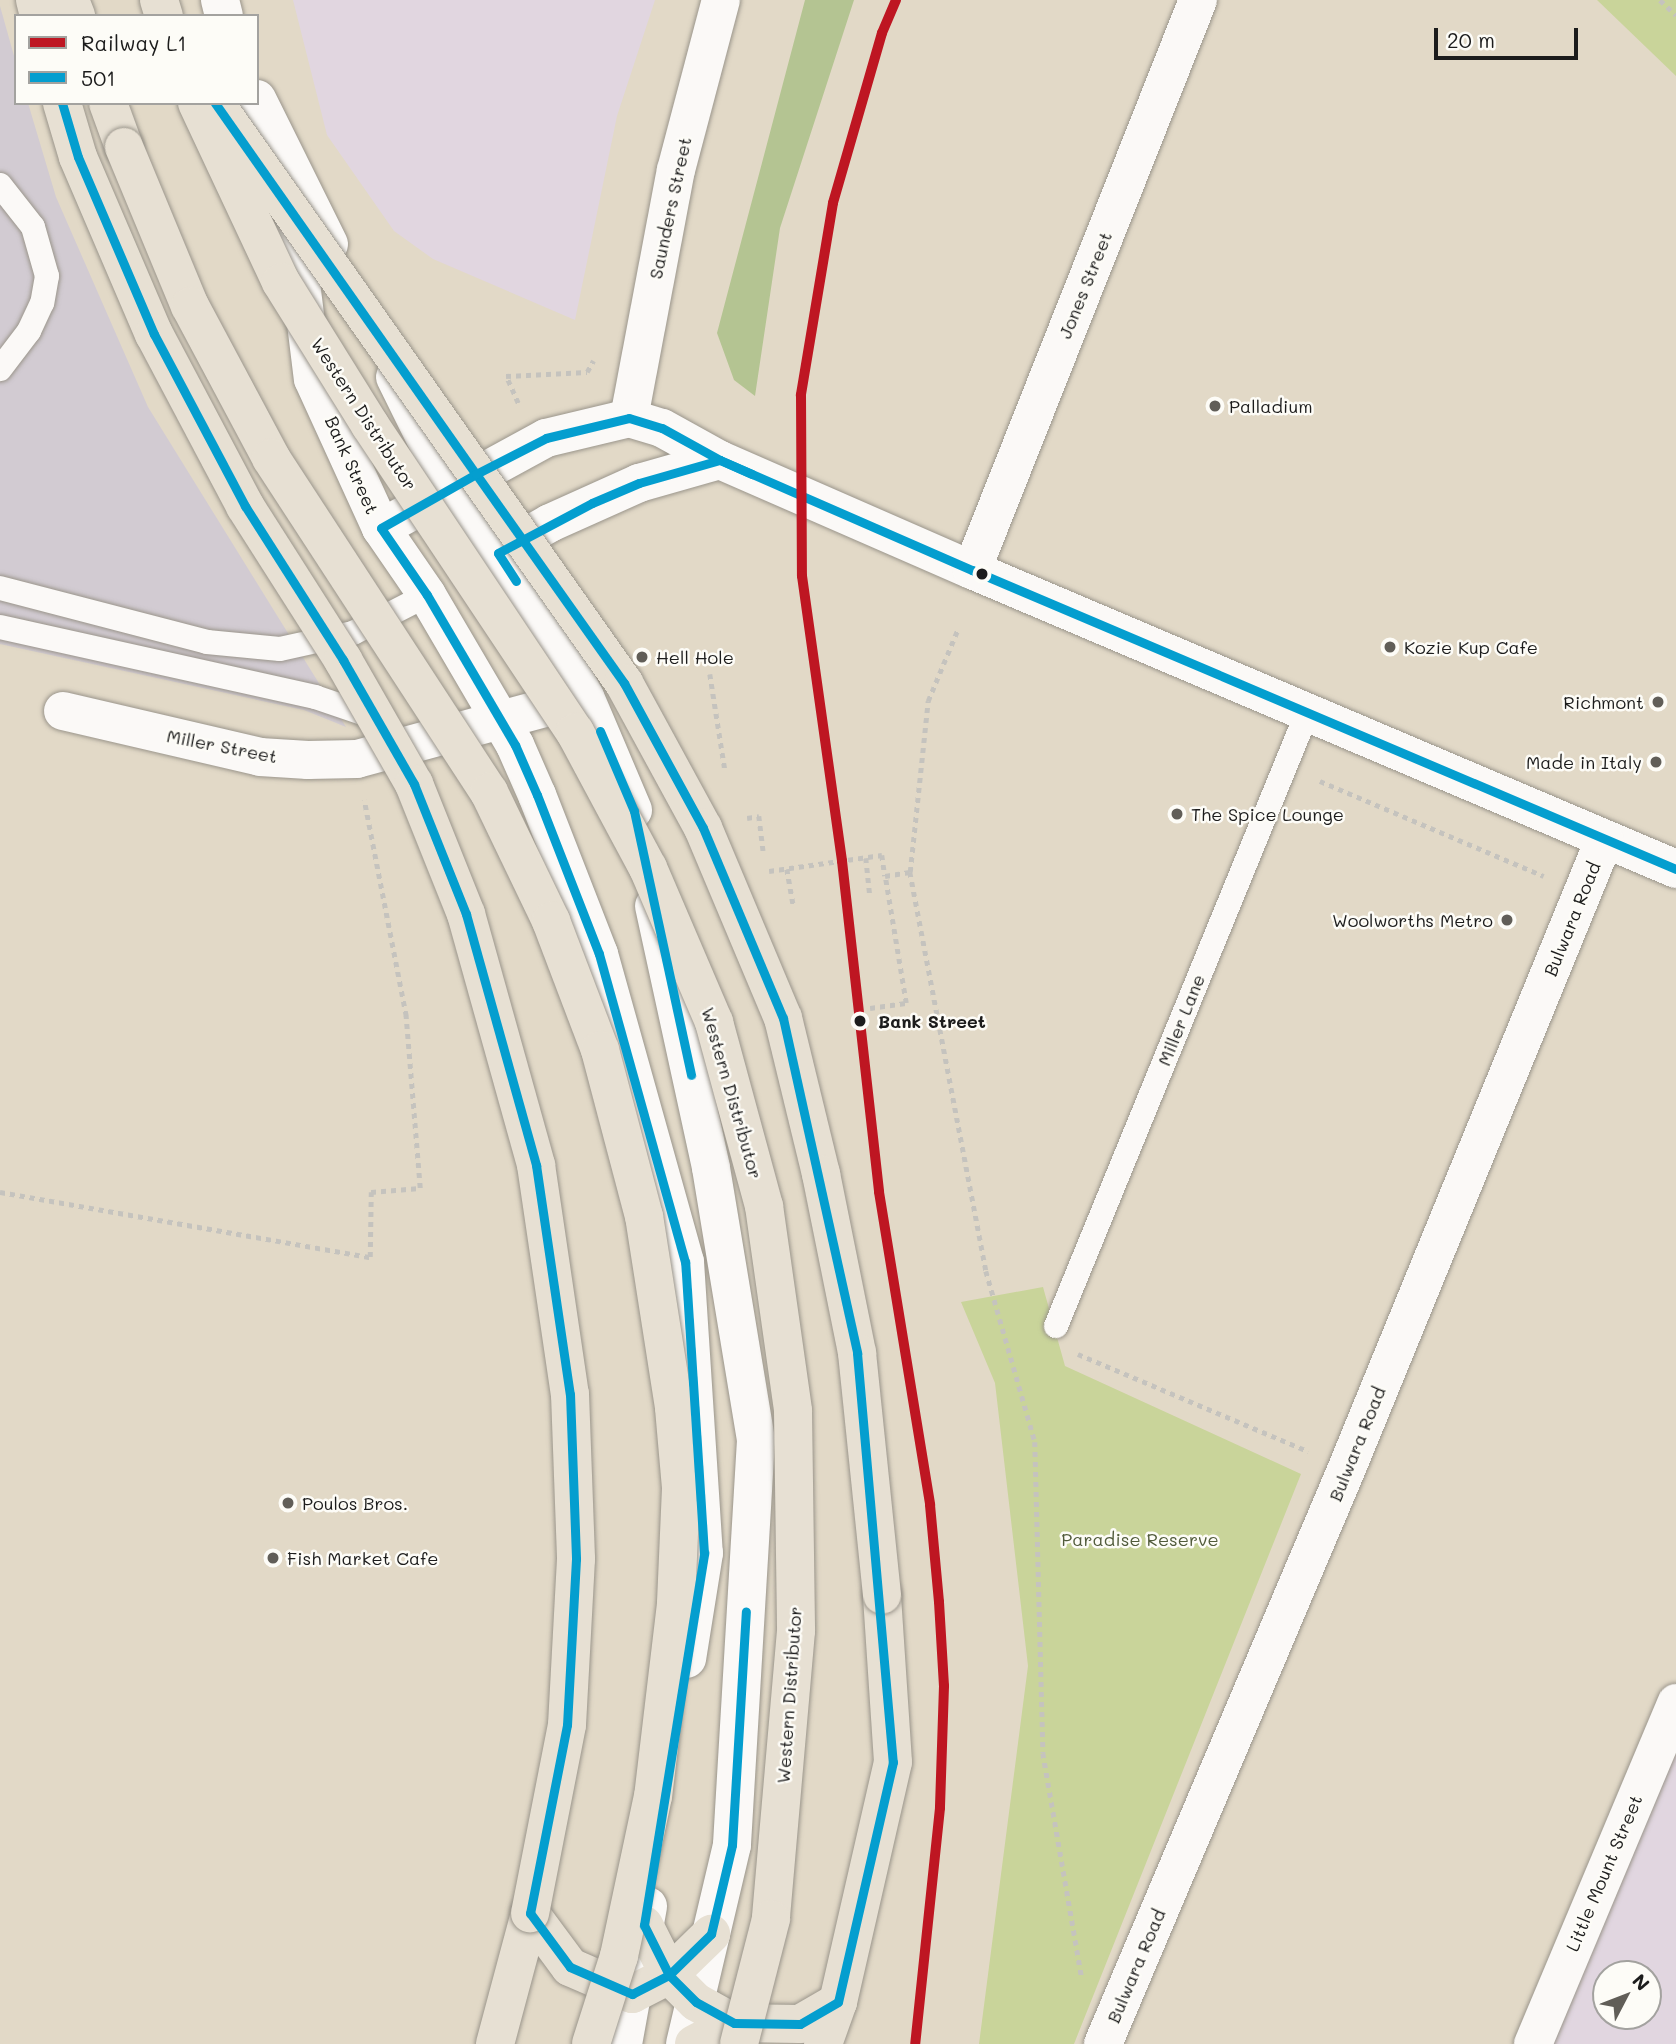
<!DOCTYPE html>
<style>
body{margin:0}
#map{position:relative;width:1676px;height:2044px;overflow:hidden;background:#e2d9c7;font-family:Mali,sans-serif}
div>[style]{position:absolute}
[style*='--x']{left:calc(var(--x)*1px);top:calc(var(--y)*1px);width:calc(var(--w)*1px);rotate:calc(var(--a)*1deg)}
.built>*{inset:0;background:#e1d6e0}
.industrial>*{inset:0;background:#d2cbd2}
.green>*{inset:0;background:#c9d49a}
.forest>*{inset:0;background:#b4c492}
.path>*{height:4.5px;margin-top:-2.25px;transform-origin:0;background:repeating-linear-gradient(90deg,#c5c3be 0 5px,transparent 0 10px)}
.roads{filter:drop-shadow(0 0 2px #9a958b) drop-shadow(0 0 2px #9a958b)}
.service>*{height:24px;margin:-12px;padding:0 12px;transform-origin:12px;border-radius:12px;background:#fbf9f7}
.minor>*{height:38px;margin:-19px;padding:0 19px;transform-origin:19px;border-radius:19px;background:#fbf9f7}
.motorway>*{height:38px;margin:-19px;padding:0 19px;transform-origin:19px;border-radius:19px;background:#e7e0d3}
.bridges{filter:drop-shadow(0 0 2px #9a958b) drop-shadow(0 0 2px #9a958b)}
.motorway-bridge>*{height:38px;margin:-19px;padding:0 19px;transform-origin:19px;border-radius:19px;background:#e7e0d3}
.bus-1>*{height:9px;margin:-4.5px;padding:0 4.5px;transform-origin:4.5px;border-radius:4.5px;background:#049ecf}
.rail-1>*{height:10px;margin:-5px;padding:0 5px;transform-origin:5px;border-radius:5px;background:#be1622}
.dots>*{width:19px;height:19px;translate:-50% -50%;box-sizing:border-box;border:4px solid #fdfcf7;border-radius:50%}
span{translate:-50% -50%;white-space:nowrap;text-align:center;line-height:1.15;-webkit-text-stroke:5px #fdfcf7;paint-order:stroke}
.street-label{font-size:18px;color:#1c1c1c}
.poi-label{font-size:18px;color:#1c1c1c}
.left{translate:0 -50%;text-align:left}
.right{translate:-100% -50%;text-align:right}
.stop-label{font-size:18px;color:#1c1c1c;font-weight:700}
.park-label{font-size:18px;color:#515b3b}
.legend{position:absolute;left:14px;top:14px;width:245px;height:91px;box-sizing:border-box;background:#fdfcf7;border:2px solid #a3a29f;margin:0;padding:9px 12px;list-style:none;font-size:21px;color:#1c1c1c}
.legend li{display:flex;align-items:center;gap:14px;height:35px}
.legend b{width:35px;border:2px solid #a3a29f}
.north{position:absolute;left:1592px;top:1960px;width:70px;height:70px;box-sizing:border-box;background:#fdfcf7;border:2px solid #a3a29f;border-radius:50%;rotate:48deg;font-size:19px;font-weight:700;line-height:28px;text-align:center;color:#1c1c1c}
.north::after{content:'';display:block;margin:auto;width:24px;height:32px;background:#615e58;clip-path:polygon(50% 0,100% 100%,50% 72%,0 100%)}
.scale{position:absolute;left:1434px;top:28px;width:144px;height:32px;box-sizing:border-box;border:4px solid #1c1c1c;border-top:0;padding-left:9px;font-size:21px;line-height:24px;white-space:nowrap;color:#1c1c1c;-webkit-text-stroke:5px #fdfcf7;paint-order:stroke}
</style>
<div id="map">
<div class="built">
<i style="clip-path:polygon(293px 0,655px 0,617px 116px,575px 320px,433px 259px,394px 231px,327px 135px)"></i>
<i style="clip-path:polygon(evenodd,1676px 1703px,1676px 2044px,1533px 2044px,1676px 1703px,1606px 1974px,1648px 1974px,1648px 2016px,1606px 2016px,1606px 1974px)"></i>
</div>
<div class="industrial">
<i style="clip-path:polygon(0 6px,16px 63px,16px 103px,28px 103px,56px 197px,148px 407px,346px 727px,304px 710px,0 644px)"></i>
</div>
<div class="green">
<i style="clip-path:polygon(1597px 0,1676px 0,1676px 76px)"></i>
<i style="clip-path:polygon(1043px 1287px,1065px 1366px,1301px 1474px,1074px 2044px,979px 2044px,1028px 1666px,995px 1383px,961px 1302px)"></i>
</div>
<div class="forest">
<i style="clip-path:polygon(805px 0,854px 0,780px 228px,755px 396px,734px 380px,717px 333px)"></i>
</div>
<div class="path">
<i style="--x:1660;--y:0;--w:22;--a:43"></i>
<i style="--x:518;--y:403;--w:30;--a:-114"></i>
<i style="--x:506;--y:376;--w:81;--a:-2.8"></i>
<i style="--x:587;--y:372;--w:13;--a:-61"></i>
<i style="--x:710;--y:674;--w:97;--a:81.1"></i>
<i style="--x:1320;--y:781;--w:243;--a:23"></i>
<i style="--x:747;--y:818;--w:12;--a:-9"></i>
<i style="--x:759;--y:816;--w:35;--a:83"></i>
<i style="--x:866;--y:858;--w:39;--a:84"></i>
<i style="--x:787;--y:869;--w:39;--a:80"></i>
<i style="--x:769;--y:871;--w:114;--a:-8.1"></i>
<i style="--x:882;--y:855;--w:21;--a:82"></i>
<i style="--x:885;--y:876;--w:25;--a:-9"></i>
<i style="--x:910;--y:872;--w:172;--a:-84"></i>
<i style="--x:928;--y:701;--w:78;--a:-67.4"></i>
<i style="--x:910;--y:872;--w:406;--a:79.2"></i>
<i style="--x:986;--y:1271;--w:178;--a:74"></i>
<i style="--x:1035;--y:1442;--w:311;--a:88.5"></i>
<i style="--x:1043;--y:1753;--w:228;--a:80.2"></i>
<i style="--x:870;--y:1008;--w:36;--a:-8"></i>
<i style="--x:906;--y:1003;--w:129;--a:-99.4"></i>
<i style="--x:0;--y:1192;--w:376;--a:10"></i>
<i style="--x:370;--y:1257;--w:65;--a:-89.1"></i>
<i style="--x:371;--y:1192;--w:49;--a:-4.7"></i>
<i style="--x:420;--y:1188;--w:173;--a:-94.7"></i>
<i style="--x:406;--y:1016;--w:220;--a:-101"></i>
<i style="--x:1078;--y:1354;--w:250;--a:22.9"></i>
</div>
<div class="roads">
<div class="service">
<i style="--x:0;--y:185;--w:53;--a:51.8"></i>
<i style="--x:33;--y:227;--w:51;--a:74.1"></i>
<i style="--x:47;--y:276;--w:27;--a:100"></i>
<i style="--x:42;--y:303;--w:31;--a:115"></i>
<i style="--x:29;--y:331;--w:48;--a:127.3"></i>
<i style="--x:0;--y:588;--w:214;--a:14.6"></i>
<i style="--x:207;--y:642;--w:73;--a:5.5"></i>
<i style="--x:280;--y:649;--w:75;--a:-12.4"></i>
<i style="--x:353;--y:633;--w:83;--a:-27.2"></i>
<i style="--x:0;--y:627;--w:323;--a:12.5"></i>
<i style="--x:315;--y:697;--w:69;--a:18.7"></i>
<i style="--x:1056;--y:1326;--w:662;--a:-67.73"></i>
</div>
<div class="minor">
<i style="--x:220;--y:0;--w:16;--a:76"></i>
<i style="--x:257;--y:99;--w:162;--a:63.6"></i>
<i style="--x:291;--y:201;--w:179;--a:83"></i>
<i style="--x:313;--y:379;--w:164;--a:65.5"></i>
<i style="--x:381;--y:528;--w:81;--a:55.5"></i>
<i style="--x:427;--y:595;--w:174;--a:59.6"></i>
<i style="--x:515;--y:745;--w:55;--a:66.3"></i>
<i style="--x:537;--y:795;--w:171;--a:68.7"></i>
<i style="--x:599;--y:954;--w:320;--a:74.4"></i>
<i style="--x:685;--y:1262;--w:292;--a:86.3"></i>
<i style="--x:704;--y:1553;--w:107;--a:99.1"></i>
<i style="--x:395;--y:377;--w:125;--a:63.8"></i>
<i style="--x:450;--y:489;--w:174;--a:55"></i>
<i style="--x:550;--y:632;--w:74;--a:61.7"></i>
<i style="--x:585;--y:697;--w:123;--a:67"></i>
<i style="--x:629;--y:418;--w:252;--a:-79.3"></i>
<i style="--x:676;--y:170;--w:176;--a:-75.2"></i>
<i style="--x:381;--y:528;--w:188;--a:-28.6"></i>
<i style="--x:546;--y:438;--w:85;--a:-13.5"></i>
<i style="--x:629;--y:418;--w:34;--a:17"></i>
<i style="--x:662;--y:428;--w:66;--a:28.9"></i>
<i style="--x:720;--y:460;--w:275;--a:23.6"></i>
<i style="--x:972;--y:570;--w:765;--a:23.01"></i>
<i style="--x:494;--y:555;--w:64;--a:-29.7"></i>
<i style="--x:550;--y:523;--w:98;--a:-24.2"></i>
<i style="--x:639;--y:483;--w:84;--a:-15.9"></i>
<i style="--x:972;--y:570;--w:613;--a:-68.37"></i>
<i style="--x:63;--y:711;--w:202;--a:13.1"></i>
<i style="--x:260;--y:757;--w:48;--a:3.6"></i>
<i style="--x:308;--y:760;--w:49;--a:-1.2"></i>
<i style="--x:357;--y:759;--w:236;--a:-15.2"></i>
<i style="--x:654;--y:906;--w:268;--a:77.7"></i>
<i style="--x:711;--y:1168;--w:276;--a:80.6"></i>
<i style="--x:756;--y:1440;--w:406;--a:93.4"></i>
<i style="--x:732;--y:1845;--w:204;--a:103.3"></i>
<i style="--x:623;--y:2044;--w:140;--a:-79.7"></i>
<i style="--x:1103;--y:2044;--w:626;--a:-67.04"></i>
<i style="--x:1347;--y:1468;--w:679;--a:-67.74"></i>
<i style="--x:1533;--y:2044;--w:370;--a:-67.2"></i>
</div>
<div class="motorway">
<i style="--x:35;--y:0;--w:16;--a:76"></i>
<i style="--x:70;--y:0;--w:17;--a:69"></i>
<i style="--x:159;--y:0;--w:17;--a:73"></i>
<i style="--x:108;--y:103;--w:47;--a:70"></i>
<i style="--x:530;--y:1913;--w:67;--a:53.5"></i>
<i style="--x:570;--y:1967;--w:68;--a:23.5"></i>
<i style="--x:632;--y:1994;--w:42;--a:-27.2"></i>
<i style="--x:669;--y:1975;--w:59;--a:-44.3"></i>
<i style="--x:644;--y:1925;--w:56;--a:63.4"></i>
<i style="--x:669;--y:1975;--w:38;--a:45"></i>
<i style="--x:696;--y:2002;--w:43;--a:28.9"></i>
<i style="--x:495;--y:2044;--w:136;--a:-75"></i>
<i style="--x:694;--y:2044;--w:45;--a:-27.7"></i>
<i style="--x:734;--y:2023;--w:66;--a:0.9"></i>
<i style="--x:800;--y:2024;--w:44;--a:-30.1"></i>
<i style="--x:823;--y:2044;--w:45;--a:-70.3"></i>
<i style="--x:838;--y:2002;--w:246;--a:-77.1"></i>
<i style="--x:893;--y:1762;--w:167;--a:-93.8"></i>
</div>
</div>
<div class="bridges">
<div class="motorway-bridge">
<i style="--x:62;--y:103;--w:56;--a:73.5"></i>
<i style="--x:78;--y:157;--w:193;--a:66.8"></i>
<i style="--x:154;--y:334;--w:195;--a:62.1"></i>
<i style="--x:245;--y:506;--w:183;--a:57.5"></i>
<i style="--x:343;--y:660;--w:143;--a:60.2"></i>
<i style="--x:414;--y:784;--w:140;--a:68.2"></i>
<i style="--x:466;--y:914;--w:261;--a:74.4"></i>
<i style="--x:536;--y:1165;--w:232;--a:81.6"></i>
<i style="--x:570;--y:1394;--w:165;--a:87.9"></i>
<i style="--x:576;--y:1559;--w:166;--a:93.1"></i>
<i style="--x:567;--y:1725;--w:192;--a:101.1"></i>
<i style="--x:197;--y:103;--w:198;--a:64.9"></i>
<i style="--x:281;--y:282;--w:168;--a:58.1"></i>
<i style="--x:370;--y:425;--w:369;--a:56.3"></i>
<i style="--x:575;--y:732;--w:154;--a:61.8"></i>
<i style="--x:648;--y:868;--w:168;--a:66.8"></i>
<i style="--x:714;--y:1022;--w:191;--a:74.8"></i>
<i style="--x:764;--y:1206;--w:207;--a:81.9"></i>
<i style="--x:793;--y:1411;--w:220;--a:89.2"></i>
<i style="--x:796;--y:1631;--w:289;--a:95"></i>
<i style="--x:771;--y:1919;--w:129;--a:104.4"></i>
<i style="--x:215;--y:103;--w:710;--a:54.81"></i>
<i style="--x:624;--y:683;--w:165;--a:61.4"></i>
<i style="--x:703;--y:828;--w:206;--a:67.2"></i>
<i style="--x:783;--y:1018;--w:161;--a:76.3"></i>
<i style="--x:821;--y:1174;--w:183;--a:78.6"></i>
<i style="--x:857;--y:1353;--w:243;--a:84.1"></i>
<i style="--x:124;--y:147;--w:172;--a:67.5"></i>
<i style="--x:190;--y:306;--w:172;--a:61.9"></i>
<i style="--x:271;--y:458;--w:399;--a:56.9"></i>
<i style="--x:489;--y:792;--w:143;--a:64.3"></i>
<i style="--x:551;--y:921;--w:138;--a:69.2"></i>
<i style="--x:600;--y:1050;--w:172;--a:75.2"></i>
<i style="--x:644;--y:1216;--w:194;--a:81.1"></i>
<i style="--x:674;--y:1408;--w:80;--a:85"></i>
<i style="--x:681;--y:1488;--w:116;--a:92.5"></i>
<i style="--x:676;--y:1604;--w:193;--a:96.8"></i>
<i style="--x:653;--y:1796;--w:164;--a:102"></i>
<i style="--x:619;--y:1956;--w:92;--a:107.7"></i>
</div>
</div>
<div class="bus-1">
<i style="--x:62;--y:103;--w:56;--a:73.5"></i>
<i style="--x:78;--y:157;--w:193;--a:66.8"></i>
<i style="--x:154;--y:334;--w:195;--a:62.1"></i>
<i style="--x:245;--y:506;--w:183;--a:57.5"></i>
<i style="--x:343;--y:660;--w:143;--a:60.2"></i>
<i style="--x:414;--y:784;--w:140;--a:68.2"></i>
<i style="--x:466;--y:914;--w:261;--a:74.4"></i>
<i style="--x:536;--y:1165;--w:232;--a:81.6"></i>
<i style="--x:570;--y:1394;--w:165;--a:87.9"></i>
<i style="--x:576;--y:1559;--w:166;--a:93.1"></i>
<i style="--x:567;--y:1725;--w:192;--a:101.1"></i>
<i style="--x:530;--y:1913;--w:67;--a:53.5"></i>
<i style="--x:570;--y:1967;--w:68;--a:23.5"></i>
<i style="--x:632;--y:1994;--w:42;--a:-27.2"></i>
<i style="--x:669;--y:1975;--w:59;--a:-44.3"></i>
<i style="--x:711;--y:1934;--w:91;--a:-76.7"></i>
<i style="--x:732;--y:1845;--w:234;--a:-86.6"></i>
<i style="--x:215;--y:103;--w:454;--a:54.9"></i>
<i style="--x:476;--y:474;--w:256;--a:54.7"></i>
<i style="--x:624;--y:683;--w:165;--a:61.4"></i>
<i style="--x:703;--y:828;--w:206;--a:67.2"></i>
<i style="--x:783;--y:1018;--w:343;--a:77.5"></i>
<i style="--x:857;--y:1353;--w:411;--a:85"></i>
<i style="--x:893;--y:1762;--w:246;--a:102.9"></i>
<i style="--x:838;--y:2002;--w:44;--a:149.9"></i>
<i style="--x:800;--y:2024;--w:66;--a:-179.1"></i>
<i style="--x:734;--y:2023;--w:43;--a:-151.1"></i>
<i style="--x:696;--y:2002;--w:38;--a:-135"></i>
<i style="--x:669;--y:1975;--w:56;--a:-116.6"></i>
<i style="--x:644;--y:1925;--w:377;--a:-80.8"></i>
<i style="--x:704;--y:1553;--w:292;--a:-93.7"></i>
<i style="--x:685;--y:1262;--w:320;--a:-105.6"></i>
<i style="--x:599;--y:954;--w:171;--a:-111.3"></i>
<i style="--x:537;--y:795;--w:55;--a:-113.7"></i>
<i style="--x:515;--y:745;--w:174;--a:-120.4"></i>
<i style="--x:427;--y:595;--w:81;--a:-124.5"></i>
<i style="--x:381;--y:528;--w:109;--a:-29.6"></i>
<i style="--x:476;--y:474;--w:79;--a:-27.2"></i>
<i style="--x:546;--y:438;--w:85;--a:-13.5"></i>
<i style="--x:629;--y:418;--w:34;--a:17"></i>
<i style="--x:662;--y:428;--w:66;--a:28.9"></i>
<i style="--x:720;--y:460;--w:275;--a:23.6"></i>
<i style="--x:972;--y:570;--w:765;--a:23.01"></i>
<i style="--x:516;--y:581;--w:33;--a:-123"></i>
<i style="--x:498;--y:553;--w:106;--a:-28"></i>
<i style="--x:592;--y:503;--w:51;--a:-23.1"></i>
<i style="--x:639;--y:483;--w:84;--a:-15.9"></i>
<i style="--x:720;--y:460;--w:35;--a:24"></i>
<i style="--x:600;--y:731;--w:87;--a:67"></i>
<i style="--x:634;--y:811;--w:270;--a:77.8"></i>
</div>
<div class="rail-1">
<i style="--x:896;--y:0;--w:36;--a:113"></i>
<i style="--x:882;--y:33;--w:177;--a:106.1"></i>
<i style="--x:833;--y:203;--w:195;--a:99.5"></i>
<i style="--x:801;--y:395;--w:181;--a:89.7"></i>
<i style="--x:802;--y:576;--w:288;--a:82"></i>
<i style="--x:842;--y:861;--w:333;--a:83.6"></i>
<i style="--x:879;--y:1192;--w:317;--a:80.7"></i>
<i style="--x:930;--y:1505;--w:97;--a:84.7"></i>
<i style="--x:939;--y:1602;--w:84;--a:86.6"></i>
<i style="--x:944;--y:1686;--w:122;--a:91.9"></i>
<i style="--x:940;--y:1808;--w:237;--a:96"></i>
</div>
<div class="dots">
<i style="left:1215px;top:406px;background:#615e58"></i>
<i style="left:982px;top:574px;background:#1c1c1c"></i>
<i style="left:1390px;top:647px;background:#615e58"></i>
<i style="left:642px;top:657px;background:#615e58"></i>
<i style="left:1658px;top:702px;background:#615e58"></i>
<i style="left:1656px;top:762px;background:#615e58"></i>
<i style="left:1177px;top:814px;background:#615e58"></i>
<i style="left:1507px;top:920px;background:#615e58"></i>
<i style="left:860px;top:1021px;background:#1c1c1c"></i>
<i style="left:288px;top:1503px;background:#615e58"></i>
<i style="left:273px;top:1558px;background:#615e58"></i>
</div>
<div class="street-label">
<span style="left:670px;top:208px;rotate:-78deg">Saunders Street</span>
<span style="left:1085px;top:285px;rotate:-68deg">Jones Street</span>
<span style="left:364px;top:414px;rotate:57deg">Western Distributor</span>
<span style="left:352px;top:465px;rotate:66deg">Bank Street</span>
<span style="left:222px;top:746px;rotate:11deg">Miller Street</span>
<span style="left:1572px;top:919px;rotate:-68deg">Bulwara Road</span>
<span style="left:1181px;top:1020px;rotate:-68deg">Miller Lane</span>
<span style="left:732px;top:1093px;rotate:74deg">Western Distributor</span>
<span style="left:1357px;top:1444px;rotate:-68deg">Bulwara Road</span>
<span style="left:789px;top:1695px;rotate:-86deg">Western Distributor</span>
<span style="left:1604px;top:1873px;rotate:-67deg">Little Mount Street</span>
<span style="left:1136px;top:1966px;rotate:-67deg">Bulwara Road</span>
</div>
<div class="poi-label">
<span class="left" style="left:1229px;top:406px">Palladium</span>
<span class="left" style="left:1404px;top:647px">Kozie Kup Cafe</span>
<span class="left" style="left:656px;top:657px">Hell Hole</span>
<span class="right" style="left:1644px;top:702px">Richmont</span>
<span class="right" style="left:1642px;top:762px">Made in Italy</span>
<span class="left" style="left:1191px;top:814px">The Spice Lounge</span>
<span class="right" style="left:1493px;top:920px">Woolworths Metro</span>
<span class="left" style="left:302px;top:1503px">Poulos Bros.</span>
<span class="left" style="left:287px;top:1558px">Fish Market Cafe</span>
</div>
<div class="stop-label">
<span class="left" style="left:878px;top:1021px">Bank Street</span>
</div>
<div class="park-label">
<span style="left:1140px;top:1539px">Paradise Reserve</span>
</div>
<ul class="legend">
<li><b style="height:9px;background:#be1622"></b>Railway L1</li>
<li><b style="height:9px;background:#049ecf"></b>501</li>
</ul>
<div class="north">N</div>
<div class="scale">20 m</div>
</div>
